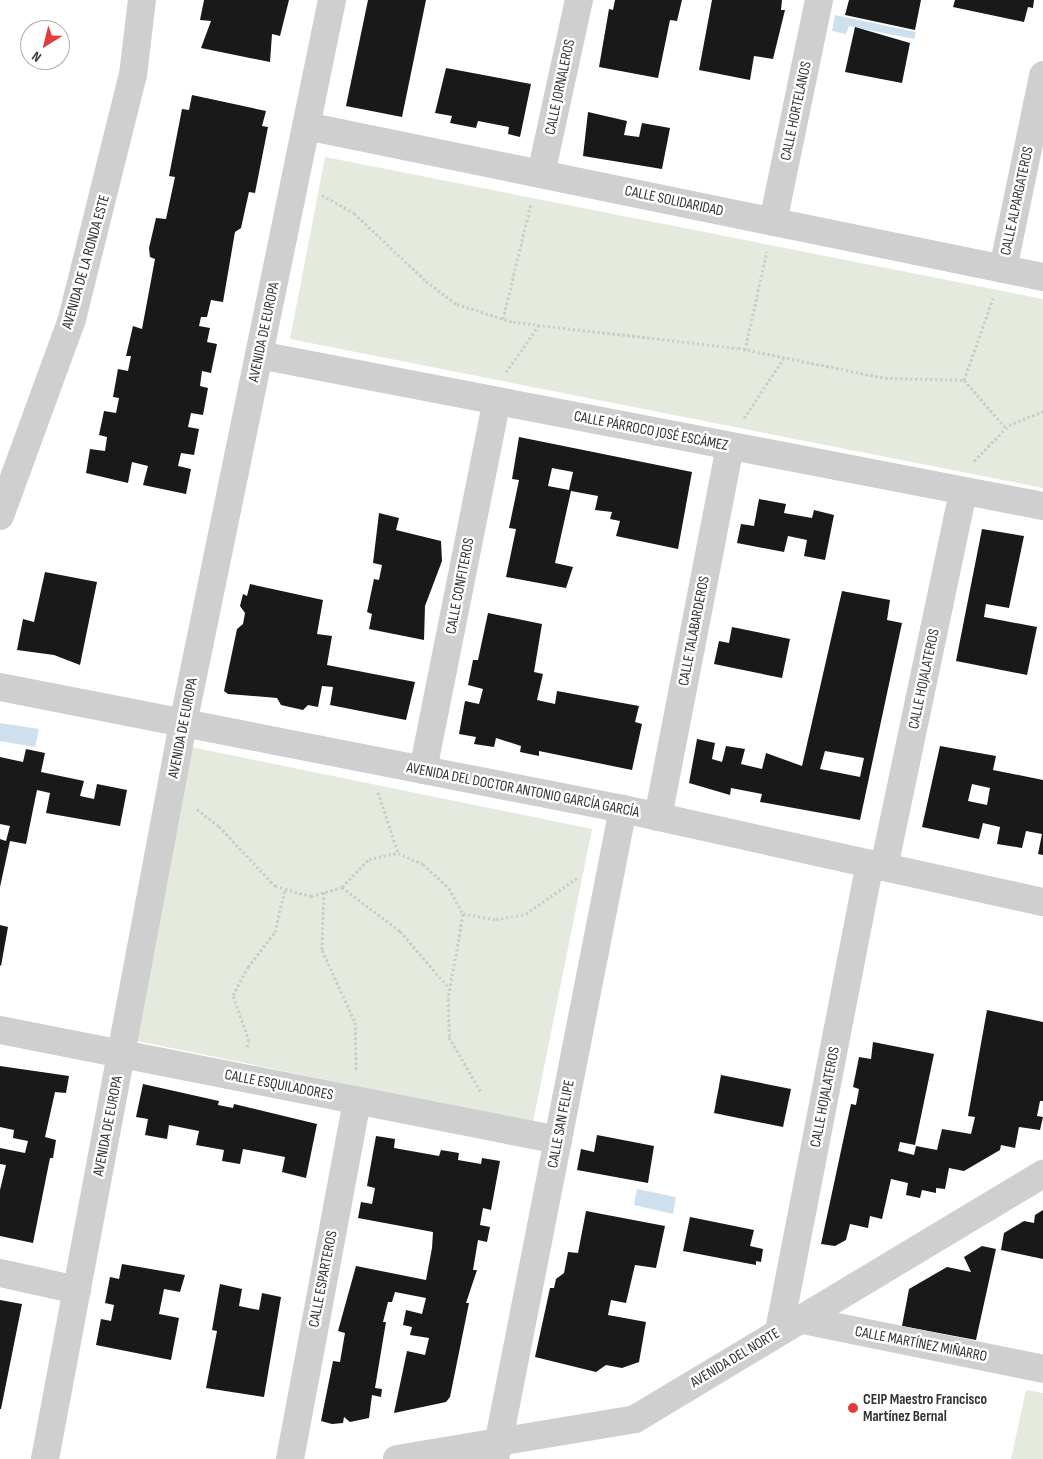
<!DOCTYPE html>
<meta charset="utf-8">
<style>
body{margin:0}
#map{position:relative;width:1043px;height:1459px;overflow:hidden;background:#fff;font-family:"Sofia Sans Condensed",sans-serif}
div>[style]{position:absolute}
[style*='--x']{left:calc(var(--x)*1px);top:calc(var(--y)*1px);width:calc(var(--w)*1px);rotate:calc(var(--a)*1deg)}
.green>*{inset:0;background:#e4ebde}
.water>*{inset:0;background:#cedfed}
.building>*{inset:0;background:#191919}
.path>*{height:3px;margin-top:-1.5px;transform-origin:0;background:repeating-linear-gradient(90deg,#ccc 0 2.5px,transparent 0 5px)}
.minor>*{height:28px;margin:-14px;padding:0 14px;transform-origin:14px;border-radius:14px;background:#cfcfcf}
.dots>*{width:14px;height:14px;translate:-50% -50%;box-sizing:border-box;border:2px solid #fff;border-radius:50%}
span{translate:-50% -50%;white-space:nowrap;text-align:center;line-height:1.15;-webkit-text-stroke:5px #fff;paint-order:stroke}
.street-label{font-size:15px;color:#323232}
.poi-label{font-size:15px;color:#323232;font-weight:700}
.left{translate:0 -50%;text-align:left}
.north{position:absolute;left:20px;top:20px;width:50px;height:50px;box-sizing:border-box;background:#fff;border:1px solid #adadad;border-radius:50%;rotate:216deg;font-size:14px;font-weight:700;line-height:20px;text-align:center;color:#323232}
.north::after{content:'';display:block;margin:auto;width:18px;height:22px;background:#e13b3c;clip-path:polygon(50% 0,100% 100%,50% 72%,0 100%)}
</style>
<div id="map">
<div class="green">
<i style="clip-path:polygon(325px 157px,1043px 299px,1043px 488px,290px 339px)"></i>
<i style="clip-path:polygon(191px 747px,592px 829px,533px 1122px,132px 1040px)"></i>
<i style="clip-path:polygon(1026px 1390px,1043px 1393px,1043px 1459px,1011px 1459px)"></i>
</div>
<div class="water">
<i style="clip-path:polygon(835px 15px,916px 32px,914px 39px,849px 26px,846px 34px,832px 31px)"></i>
<i style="clip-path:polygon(0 723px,39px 729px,35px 747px,0 741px)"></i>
<i style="clip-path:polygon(637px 1189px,676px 1197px,673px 1214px,634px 1205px)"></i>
</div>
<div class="building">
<i style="clip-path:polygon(204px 0,289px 0,280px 36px,272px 34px,270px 62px,201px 48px,211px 21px,200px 20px)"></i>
<i style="clip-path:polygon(368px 0,426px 0,402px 117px,346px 106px)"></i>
<i style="clip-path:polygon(615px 0,682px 0,677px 21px,670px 20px,658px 78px,599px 67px,609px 9px,613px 10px)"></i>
<i style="clip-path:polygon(712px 0,782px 0,781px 10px,785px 10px,773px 59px,754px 56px,750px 80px,699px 70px)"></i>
<i style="clip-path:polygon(849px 0,921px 0,915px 30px,845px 15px)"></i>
<i style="clip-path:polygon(955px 0,1034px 0,1033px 8px,1028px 7px,1024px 22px,953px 7px)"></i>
<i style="clip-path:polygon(855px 27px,910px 43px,902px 83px,845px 72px)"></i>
<i style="clip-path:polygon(446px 68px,531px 84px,520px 137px,508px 134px,509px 127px,478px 121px,476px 128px,450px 123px,452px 116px,435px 113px)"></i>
<i style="clip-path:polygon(192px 95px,266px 111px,262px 126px,268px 127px,255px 193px,249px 192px,241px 228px,235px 232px,223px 302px,211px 300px,207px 317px,201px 317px,199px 326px,210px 328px,207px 342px,217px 344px,211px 373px,202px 371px,200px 386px,208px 388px,203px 415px,191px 413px,188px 427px,199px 429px,194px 455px,181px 453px,178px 466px,191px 469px,186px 494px,143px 485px,148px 466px,132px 462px,128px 483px,86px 473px,90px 449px,105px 451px,107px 437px,99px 435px,104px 411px,116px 413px,119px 398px,113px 397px,118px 369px,128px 371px,131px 356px,126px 356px,133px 326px,142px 329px,155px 259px,150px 257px,149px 248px,156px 218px,166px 219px,175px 177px,169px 176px,182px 109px,189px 110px)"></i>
<i style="clip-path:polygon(588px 112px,627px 121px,624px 135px,639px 137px,642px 123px,670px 128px,662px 169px,583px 156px)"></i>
<i style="clip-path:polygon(evenodd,519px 437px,692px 472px,678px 549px,616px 536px,620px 521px,610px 519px,612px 512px,595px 510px,598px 496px,571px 491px,555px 563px,573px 567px,566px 588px,506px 577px,516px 529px,509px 528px,519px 480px,512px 479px,519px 437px,552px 468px,573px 472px,569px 490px,548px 486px,552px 468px)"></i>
<i style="clip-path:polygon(759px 499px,786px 504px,784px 513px,812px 518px,814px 510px,834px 515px,825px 560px,804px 556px,807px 540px,788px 536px,784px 552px,737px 543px,741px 524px,754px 526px)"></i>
<i style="clip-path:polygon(379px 513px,399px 518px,396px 530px,441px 541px,442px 561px,425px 606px,424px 640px,369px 629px,372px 614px,367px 612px,374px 579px,379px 580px,382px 565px,373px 563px)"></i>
<i style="clip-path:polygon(982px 529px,1024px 536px,1009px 608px,986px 604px,984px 617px,1037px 627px,1027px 675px,956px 661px)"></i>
<i style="clip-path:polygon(45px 572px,97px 582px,80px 665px,54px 655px,17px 650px,23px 619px,34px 622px)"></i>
<i style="clip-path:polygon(250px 584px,323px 600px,317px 634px,332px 636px,327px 665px,415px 682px,406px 720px,330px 705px,333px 687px,322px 686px,318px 707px,308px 705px,303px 710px,281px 705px,277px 698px,228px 694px,224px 691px,237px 629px,243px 624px,245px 613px,240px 606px,243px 594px,247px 596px)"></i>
<i style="clip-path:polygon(evenodd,842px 591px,890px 600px,887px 620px,902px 623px,860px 820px,760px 802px,762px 794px,731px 788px,730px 795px,689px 783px,697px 739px,715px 743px,712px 759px,722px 762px,726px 746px,745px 749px,741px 764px,762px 769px,766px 753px,802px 766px,842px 591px,825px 751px,864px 758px,860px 777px,820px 769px,825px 751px)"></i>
<i style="clip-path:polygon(488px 613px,542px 624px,534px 672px,543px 674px,537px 700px,555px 704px,557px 691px,639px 706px,635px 722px,642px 724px,632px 770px,539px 751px,539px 756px,520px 752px,521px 746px,496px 738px,494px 747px,474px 744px,476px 737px,459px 734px,465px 701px,479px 704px,483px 689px,468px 685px,473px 660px,478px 660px)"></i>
<i style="clip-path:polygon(732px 627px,790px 639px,782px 678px,714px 664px,719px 641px,729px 643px)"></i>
<i style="clip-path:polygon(evenodd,940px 746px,996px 756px,993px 770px,1043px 780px,1043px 855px,1038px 854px,1042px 834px,1026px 831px,1022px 848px,997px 844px,1000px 827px,983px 823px,979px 839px,922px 827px,940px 746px,972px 784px,990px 788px,987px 805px,968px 801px,972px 784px)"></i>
<i style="clip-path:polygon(26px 749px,45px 753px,41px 772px,84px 781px,80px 796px,94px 799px,97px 784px,127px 790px,120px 826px,46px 813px,50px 793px,37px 790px,26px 844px,10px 841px,0 887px,0 839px,6px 841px,10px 826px,0 824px,0 757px,23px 762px)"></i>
<i style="clip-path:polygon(0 925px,8px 927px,1px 966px,0 965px)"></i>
<i style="clip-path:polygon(987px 1010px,1043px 1022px,1043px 1101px,1040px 1101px,1037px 1116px,1043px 1117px,1040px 1130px,1019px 1127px,1015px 1148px,1001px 1145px,1000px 1150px,964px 1171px,949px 1168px,945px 1189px,936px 1188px,936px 1193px,922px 1190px,920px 1198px,906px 1195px,908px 1183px,891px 1179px,882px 1219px,870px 1216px,868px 1228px,850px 1224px,846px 1240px,835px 1246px,821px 1244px,851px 1104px,856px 1105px,859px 1089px,853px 1087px,859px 1057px,871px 1059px,873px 1042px,934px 1054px,915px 1145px,900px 1142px,898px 1151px,914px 1155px,916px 1146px,937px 1150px,942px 1129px,971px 1134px,975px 1117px,968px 1116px)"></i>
<i style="clip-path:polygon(0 1066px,69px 1076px,66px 1093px,55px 1092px,45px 1137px,56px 1140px,53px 1158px,50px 1158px,33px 1243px,0 1236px,0 1190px,6px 1165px,0 1164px,0 1148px,25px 1153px,28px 1141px,13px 1138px,14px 1130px,0 1127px)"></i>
<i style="clip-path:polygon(721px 1075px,791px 1089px,783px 1127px,714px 1113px)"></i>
<i style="clip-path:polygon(143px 1084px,219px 1101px,218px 1105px,233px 1108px,234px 1104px,317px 1124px,306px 1178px,282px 1172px,285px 1157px,243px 1149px,240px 1164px,222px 1161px,224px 1150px,196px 1145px,199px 1131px,169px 1125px,167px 1139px,145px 1135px,148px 1119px,136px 1117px)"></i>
<i style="clip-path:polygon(597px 1135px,654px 1146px,648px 1183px,577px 1170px,581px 1149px,594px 1152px)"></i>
<i style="clip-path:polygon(376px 1136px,395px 1139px,394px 1148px,439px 1156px,441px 1150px,459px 1153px,458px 1160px,481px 1164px,482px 1158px,500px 1161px,491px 1210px,483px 1208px,480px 1225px,490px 1227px,487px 1242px,478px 1240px,473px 1270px,477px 1270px,466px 1303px,469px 1303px,450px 1397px,446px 1402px,394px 1413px,407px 1351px,425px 1355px,429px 1338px,410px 1335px,412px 1327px,403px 1325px,406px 1310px,422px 1314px,426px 1298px,395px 1292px,392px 1302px,388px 1302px,383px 1322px,386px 1322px,375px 1388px,382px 1389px,381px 1397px,372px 1395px,369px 1418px,350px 1422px,344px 1417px,343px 1423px,332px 1424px,321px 1421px,333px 1361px,340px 1362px,345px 1333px,338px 1331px,356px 1266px,426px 1280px,432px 1248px,433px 1232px,358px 1218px,361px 1202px,372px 1204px,375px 1188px,367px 1186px)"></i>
<i style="clip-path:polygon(1043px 1210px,1043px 1259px,1001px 1250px,1004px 1233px,1024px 1221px,1034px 1223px,1035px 1215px)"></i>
<i style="clip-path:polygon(586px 1211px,665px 1226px,656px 1268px,635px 1265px,626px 1303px,611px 1300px,608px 1315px,646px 1322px,639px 1362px,622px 1368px,606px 1365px,596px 1372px,535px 1357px,550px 1288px,554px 1288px,556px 1279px,564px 1273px,568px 1252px,578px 1253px)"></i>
<i style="clip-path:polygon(690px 1217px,754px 1230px,750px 1246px,763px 1249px,761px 1262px,756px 1261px,756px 1265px,683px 1251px)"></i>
<i style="clip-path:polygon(982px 1246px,996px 1249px,976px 1340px,902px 1326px,909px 1289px,947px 1267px,971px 1272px,964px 1257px)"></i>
<i style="clip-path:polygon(122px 1264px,185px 1275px,180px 1292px,164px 1289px,159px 1314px,179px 1318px,171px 1360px,96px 1345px,101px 1319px,111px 1321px,114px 1305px,105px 1303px,110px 1277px,119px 1279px)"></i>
<i style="clip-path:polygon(220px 1284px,242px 1289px,239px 1306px,259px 1310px,262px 1293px,281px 1297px,264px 1397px,206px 1388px,217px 1331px,212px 1330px)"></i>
<i style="clip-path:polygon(0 1300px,22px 1304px,1px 1409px,0 1409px)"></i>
</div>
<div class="path">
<i style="--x:322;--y:195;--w:37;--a:29"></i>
<i style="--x:354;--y:213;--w:99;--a:43.4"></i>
<i style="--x:426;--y:281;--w:39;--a:37"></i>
<i style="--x:457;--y:304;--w:59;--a:17.8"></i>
<i style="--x:513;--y:322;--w:226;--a:6.6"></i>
<i style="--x:738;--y:348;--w:150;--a:11.5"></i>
<i style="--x:885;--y:378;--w:79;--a:1.5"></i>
<i style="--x:964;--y:380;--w:64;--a:48.8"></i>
<i style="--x:503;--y:319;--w:119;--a:-76.4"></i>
<i style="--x:745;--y:350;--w:101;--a:-77.5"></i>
<i style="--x:506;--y:372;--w:57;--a:-54.9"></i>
<i style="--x:964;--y:380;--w:87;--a:-70.5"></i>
<i style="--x:744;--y:418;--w:72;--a:-56.3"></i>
<i style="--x:974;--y:461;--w:50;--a:-45.8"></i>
<i style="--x:1009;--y:425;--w:37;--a:-22"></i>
<i style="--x:378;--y:792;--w:64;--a:71.8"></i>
<i style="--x:197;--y:809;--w:28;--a:38"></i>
<i style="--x:219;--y:826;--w:82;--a:47"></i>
<i style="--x:275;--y:886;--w:10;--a:17"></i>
<i style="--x:285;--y:889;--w:27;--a:15"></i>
<i style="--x:311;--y:896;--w:32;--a:-16"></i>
<i style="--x:342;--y:887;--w:39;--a:-46"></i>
<i style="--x:369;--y:859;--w:30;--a:-12"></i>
<i style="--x:398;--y:853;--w:27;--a:24"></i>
<i style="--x:423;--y:864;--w:35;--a:43"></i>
<i style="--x:449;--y:888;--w:30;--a:62"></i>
<i style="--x:463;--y:914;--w:86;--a:100"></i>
<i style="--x:448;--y:999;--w:38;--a:88"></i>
<i style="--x:449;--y:1037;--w:64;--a:59.8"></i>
<i style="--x:342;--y:887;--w:73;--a:37.2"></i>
<i style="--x:400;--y:931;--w:75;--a:49.3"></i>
<i style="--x:324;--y:892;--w:58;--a:92"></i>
<i style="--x:322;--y:950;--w:79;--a:65.4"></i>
<i style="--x:355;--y:1022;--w:48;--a:88.8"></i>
<i style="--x:463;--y:914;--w:33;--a:9"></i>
<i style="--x:496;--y:919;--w:30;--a:-9"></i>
<i style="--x:526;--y:914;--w:64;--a:-35.4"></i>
<i style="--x:247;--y:1047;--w:6;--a:-72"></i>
<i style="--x:249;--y:1041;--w:49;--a:-109.2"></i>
<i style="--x:233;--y:995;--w:32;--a:-62"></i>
<i style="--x:248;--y:967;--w:44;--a:-52.4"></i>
<i style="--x:275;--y:932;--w:44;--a:-76.9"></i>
</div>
<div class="minor">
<i style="--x:306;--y:126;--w:752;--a:11.58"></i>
<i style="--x:541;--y:174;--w:178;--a:-77.7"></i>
<i style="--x:773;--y:222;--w:227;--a:-78.3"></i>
<i style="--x:1003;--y:269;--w:198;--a:-78.3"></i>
<i style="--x:259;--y:355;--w:798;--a:10.9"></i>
<i style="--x:0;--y:516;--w:210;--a:-69.9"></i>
<i style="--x:72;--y:319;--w:252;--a:-76"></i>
<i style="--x:133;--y:75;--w:76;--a:-83.2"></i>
<i style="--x:0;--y:687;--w:635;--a:11.08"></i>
<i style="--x:623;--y:809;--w:430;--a:12.5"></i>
<i style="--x:423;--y:770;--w:376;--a:-78.7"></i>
<i style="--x:658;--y:817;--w:378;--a:-79"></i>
<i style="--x:884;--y:867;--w:384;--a:-78.1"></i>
<i style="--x:0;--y:1030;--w:569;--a:11.15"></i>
<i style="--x:0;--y:1273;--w:79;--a:12.4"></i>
<i style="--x:798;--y:1319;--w:250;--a:11.5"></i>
<i style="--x:779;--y:1331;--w:476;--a:-79"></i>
<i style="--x:496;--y:1455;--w:658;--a:-78.88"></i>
<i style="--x:45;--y:1459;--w:748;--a:-79.37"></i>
<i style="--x:183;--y:724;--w:739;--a:-78.37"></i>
<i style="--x:290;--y:1459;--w:365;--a:-79.4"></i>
<i style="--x:397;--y:1459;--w:241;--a:-9.5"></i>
<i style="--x:635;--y:1419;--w:476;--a:-31"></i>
</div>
<div class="dots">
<i style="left:853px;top:1408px;background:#e13b3c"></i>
</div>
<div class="street-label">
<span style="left:560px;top:87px;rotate:-78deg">CALLE JORNALEROS</span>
<span style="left:796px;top:111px;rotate:-78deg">CALLE HORTELANOS</span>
<span style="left:674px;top:201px;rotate:12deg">CALLE SOLIDARIDAD</span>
<span style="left:1017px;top:201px;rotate:-78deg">CALLE ALPARGATEROS</span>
<span style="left:86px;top:262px;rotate:-74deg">AVENIDA DE LA RONDA ESTE</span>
<span style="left:264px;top:332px;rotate:-78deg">AVENIDA DE EUROPA</span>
<span style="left:651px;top:431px;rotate:11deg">CALLE PÁRROCO JOSÉ ESCÁMEZ</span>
<span style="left:460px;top:586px;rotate:-79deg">CALLE CONFITEROS</span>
<span style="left:694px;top:631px;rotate:-79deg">CALLE TALABARDEROS</span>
<span style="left:924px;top:679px;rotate:-78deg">CALLE HOJALATEROS</span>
<span style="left:183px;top:728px;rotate:-79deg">AVENIDA DE EUROPA</span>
<span style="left:523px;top:790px;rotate:11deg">AVENIDA DEL DOCTOR ANTONIO GARCÍA GARCÍA</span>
<span style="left:279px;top:1085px;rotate:11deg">CALLE ESQUILADORES</span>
<span style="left:825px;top:1097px;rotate:-79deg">CALLE HOJALATEROS</span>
<span style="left:561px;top:1124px;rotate:-79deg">CALLE SAN FELIPE</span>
<span style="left:108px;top:1126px;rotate:-79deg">AVENIDA DE EUROPA</span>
<span style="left:323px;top:1279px;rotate:-79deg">CALLE ESPARTEROS</span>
<span style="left:921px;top:1344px;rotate:11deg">CALLE MARTÍNEZ MIÑARRO</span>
<span style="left:735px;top:1358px;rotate:-31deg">AVENIDA DEL NORTE</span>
</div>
<div class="poi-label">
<span class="left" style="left:863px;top:1408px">CEIP Maestro Francisco<br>Martínez Bernal</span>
</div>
<div class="north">N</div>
</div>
